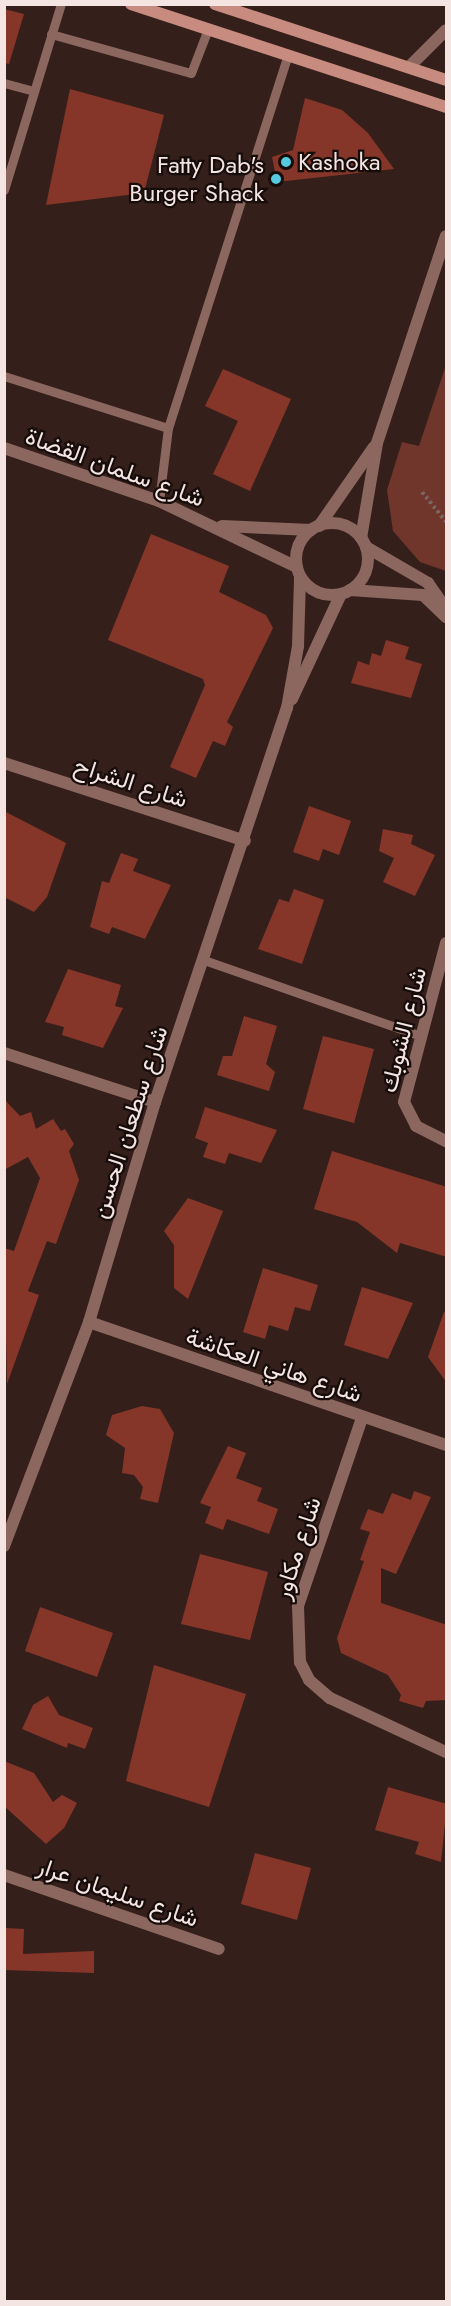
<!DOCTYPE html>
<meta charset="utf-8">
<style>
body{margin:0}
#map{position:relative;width:451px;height:2306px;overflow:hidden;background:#351f1b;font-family:Jost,Vazirmatn,sans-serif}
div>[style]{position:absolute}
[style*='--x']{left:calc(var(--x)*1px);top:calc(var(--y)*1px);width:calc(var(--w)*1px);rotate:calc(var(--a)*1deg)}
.green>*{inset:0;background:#70362c}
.building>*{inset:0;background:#853629}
.path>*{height:4px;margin-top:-2px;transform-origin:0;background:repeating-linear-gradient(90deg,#796561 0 3px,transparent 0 6px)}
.service>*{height:9px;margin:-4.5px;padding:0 4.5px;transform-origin:4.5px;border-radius:4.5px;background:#8c675f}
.minor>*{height:12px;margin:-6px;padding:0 6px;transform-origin:6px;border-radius:6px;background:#8c675f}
.minor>.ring{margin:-6px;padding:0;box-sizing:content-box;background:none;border:12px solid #8c675f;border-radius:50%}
.secondary>*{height:12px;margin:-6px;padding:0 6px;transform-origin:6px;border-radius:6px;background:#c78b7f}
.dots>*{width:16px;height:16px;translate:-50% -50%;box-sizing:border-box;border:3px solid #160c0a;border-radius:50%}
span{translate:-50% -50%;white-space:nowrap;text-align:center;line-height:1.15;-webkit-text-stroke:4.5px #160c0a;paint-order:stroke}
.poi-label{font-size:24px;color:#f5e5e2}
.left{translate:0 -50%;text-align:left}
.right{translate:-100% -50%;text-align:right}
.street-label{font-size:24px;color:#f5e5e2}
.frame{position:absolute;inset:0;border:6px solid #f5e5e2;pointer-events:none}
</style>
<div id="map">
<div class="green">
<i style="clip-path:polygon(446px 365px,446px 571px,420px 562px,393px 531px,387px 490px,402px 442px,419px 446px)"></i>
</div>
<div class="building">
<i style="clip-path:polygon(4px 9px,24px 14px,9px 64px,4px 63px)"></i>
<i style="clip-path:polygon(70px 89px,164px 115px,144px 193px,46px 205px)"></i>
<i style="clip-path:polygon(305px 98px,342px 110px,368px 133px,394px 169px,277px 182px,272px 157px,293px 150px)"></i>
<i style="clip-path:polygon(223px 369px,291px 399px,250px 491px,213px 474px,238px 421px,205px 406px)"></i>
<i style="clip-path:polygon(151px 534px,229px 566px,219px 592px,266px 615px,273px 628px,227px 722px,233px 727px,225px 746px,213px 741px,196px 778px,170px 767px,205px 685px,203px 679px,108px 640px)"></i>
<i style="clip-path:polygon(386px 640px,409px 647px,405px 659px,422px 664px,411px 698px,351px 683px,358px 661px,369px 665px,372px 653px,381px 656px)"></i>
<i style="clip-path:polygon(309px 806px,351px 821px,339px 855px,323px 849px,319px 861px,293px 852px)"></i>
<i style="clip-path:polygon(4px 811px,66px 843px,47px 897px,34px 912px,4px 897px)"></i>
<i style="clip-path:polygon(383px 829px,413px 835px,411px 844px,435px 855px,415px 896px,383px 882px,394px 858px,379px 851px)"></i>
<i style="clip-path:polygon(121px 853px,138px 859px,133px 871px,171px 885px,145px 939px,112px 927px,109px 934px,90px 927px,102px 881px,109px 883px)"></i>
<i style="clip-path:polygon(294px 889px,324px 900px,302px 964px,258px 949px,279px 899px,289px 902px)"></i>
<i style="clip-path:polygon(68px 969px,121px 985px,115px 1006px,123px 1008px,103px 1048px,62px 1035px,64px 1027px,45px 1022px)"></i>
<i style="clip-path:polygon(244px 1016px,277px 1026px,266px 1064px,275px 1072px,269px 1091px,217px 1075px,223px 1056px,232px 1056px)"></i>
<i style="clip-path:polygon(323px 1036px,374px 1049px,354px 1123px,303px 1109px)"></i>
<i style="clip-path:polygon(4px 1099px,20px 1116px,31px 1112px,36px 1129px,53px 1119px,61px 1131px,65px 1129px,74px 1144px,69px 1151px,79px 1180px,56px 1244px,47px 1241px,28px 1291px,39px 1295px,7px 1384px,4px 1248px,14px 1251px,40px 1178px,28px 1157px,4px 1170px)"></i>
<i style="clip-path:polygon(205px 1107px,277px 1130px,261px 1163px,229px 1153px,225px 1164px,203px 1157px,208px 1143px,195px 1138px)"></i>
<i style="clip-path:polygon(332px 1151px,447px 1187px,447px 1257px,400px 1243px,397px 1253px,357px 1222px,314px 1209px)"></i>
<i style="clip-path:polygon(188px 1198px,223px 1211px,188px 1299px,174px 1288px,174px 1245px,164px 1231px)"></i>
<i style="clip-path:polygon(263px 1268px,318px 1285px,310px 1311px,295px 1307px,288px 1331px,269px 1325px,265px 1339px,243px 1332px)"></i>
<i style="clip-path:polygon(362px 1287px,413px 1303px,388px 1359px,344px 1345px)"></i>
<i style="clip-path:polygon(444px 1312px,447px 1312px,447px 1383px,428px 1357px)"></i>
<i style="clip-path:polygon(142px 1406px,160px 1409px,174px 1433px,158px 1503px,140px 1499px,143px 1487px,134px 1475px,122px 1473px,125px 1448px,106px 1435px,112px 1415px)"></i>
<i style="clip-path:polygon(228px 1446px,246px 1453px,236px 1478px,262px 1488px,257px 1501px,278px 1509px,269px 1534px,227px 1519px,223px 1530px,205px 1523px,211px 1507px,200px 1503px)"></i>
<i style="clip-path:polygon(414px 1491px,431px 1497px,396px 1574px,381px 1568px,381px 1603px,447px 1625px,447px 1700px,426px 1701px,423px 1708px,399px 1701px,401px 1695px,388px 1675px,341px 1653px,337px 1638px,364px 1561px,360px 1560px,370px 1532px,360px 1529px,368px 1509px,383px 1514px,392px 1493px,411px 1500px)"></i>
<i style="clip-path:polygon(200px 1554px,268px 1572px,250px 1640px,181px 1624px)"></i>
<i style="clip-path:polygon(40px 1607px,113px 1633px,97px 1677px,25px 1651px)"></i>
<i style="clip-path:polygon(154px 1665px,246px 1694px,209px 1807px,126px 1781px)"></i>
<i style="clip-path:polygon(48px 1696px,59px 1715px,93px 1728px,85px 1749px,68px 1743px,67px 1748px,22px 1729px,33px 1705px)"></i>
<i style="clip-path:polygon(4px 1761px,34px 1773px,53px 1802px,62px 1795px,77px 1803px,64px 1828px,46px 1844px,4px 1806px)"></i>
<i style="clip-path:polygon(388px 1787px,447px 1804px,441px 1862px,415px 1854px,419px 1842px,375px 1830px)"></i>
<i style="clip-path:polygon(255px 1853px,311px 1868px,297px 1920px,241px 1904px)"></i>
<i style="clip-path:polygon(5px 1928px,24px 1929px,23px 1954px,94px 1951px,94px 1973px,4px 1970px)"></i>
</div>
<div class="path">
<i style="--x:422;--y:492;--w:38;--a:51"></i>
</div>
<div class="service">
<i style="--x:51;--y:34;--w:145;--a:15.6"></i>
<i style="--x:191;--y:73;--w:47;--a:-68.9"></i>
<i style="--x:4;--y:83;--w:31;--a:15"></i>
<i style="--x:4;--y:190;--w:195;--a:-73"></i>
<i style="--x:4;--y:376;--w:172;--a:17.6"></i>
<i style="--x:159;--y:501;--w:74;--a:-83"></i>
<i style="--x:168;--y:428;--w:393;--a:-72.2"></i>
<i style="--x:204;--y:960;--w:230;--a:19.3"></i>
</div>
<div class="minor">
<i style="--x:409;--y:67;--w:52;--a:-45"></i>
<i style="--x:4;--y:448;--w:164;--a:18.9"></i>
<i style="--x:159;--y:501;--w:153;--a:25.6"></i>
<i class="ring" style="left:296px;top:523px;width:60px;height:60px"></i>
<i style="--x:222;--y:526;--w:89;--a:2.6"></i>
<i style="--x:319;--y:526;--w:96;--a:-55.2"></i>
<i style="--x:361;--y:538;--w:96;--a:-80.4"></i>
<i style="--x:377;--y:443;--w:218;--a:-71.6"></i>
<i style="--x:366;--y:547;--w:72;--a:30.1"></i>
<i style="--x:428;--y:583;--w:32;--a:55"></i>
<i style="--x:350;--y:590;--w:73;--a:3.9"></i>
<i style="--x:423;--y:595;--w:32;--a:44"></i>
<i style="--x:292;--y:699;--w:116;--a:-65"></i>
<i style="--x:4;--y:763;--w:253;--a:17.9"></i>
<i style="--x:446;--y:943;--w:164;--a:104.8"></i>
<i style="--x:404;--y:1102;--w:27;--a:63"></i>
<i style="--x:416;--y:1126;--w:34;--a:27"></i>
<i style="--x:4;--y:1053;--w:159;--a:18"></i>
<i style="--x:89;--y:1322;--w:378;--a:19"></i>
<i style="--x:362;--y:1418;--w:199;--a:108.8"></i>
<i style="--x:298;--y:1606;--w:56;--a:88"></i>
<i style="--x:300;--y:1662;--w:20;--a:63"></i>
<i style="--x:309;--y:1680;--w:28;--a:41"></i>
<i style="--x:330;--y:1698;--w:128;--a:25"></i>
<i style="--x:4;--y:1546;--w:240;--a:-69.2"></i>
<i style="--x:89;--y:1322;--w:230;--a:-73.3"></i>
<i style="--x:155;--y:1102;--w:416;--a:-71.5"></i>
<i style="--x:287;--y:708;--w:63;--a:-79.9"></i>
<i style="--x:298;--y:646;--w:69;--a:-88.3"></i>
<i style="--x:4;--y:1875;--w:227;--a:19"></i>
</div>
<div class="secondary">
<i style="--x:131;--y:4;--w:331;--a:18.1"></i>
<i style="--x:215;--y:4;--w:243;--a:18.2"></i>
</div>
<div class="dots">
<i style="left:286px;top:162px;background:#55cadf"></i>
<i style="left:276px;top:179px;background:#55cadf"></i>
</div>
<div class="poi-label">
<span class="left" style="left:298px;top:162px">Kashoka</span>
<span class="right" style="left:264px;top:179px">Fatty Dab's<br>Burger Shack</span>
</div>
<div class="street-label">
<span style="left:115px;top:467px;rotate:20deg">شارع سلمان القضاة</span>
<span style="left:131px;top:782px;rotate:18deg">شارع الشراح</span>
<span style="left:403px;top:1030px;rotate:-76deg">شارع الشوبك</span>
<span style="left:129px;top:1122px;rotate:-72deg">شارع سطعان الحسن</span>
<span style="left:274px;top:1365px;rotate:19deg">شارع هاني العكاشة</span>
<span style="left:297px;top:1548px;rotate:-72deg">شارع مكاور</span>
<span style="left:118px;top:1892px;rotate:19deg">شارع سليمان عرار</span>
</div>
<div class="frame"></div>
</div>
